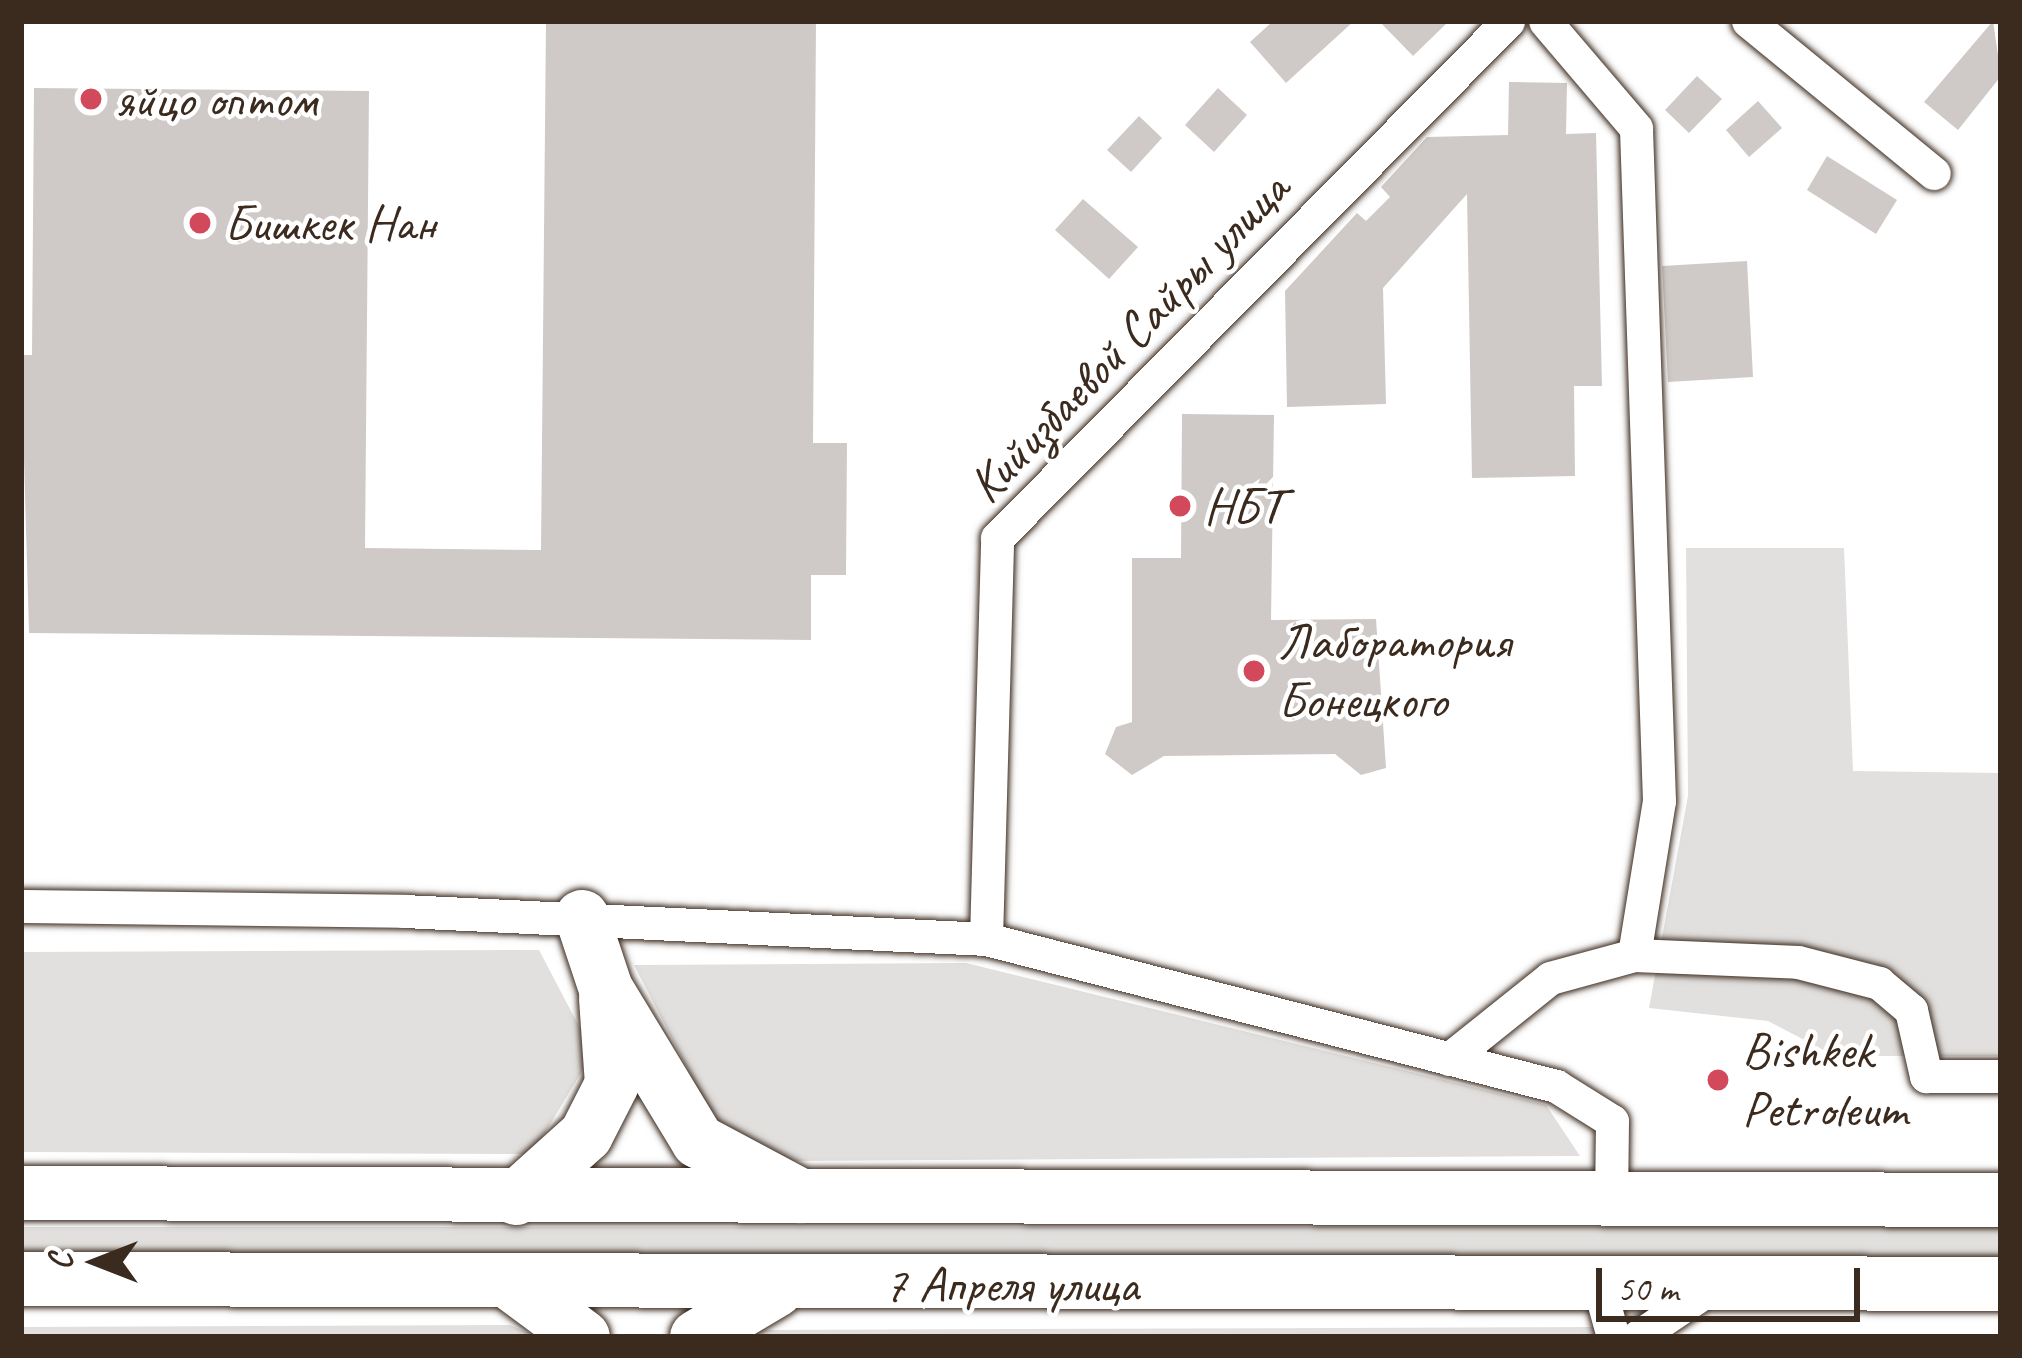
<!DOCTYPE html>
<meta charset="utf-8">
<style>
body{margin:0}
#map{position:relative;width:2022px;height:1358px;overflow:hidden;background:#fff;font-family:Caveat,sans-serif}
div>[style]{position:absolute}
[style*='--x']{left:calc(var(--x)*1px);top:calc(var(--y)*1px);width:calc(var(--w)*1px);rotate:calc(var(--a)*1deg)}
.green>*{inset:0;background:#e2e0de}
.building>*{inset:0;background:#cfcac7}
.roads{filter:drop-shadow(0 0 3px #3b2a1e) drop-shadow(0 0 3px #3b2a1e)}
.street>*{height:33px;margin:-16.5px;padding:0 16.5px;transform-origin:16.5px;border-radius:16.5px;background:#fff}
.primary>*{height:54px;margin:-27px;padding:0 27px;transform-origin:27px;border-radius:27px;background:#fff}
.dots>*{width:33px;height:33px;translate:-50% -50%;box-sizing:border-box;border:6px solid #fff;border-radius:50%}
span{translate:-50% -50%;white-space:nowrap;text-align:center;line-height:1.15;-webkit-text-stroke:9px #fff;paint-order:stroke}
.poi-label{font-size:51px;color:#3b2a1e}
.left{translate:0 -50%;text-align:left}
.street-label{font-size:51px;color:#3b2a1e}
.frame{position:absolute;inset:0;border:24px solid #3b2a1e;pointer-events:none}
.north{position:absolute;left:36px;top:1202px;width:120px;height:120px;-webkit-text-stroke:9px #fff;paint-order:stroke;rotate:270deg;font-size:33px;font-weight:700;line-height:48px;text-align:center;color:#3b2a1e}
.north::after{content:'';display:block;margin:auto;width:42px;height:54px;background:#3b2a1e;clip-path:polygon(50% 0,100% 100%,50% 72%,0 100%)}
.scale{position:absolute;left:1596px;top:1268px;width:264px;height:54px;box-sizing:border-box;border:6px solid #3b2a1e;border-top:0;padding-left:15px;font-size:36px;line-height:42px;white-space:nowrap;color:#3b2a1e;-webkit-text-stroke:9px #fff;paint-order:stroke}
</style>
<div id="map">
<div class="green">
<i style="clip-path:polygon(1686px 548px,1844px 548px,1853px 771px,2001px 773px,2001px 1056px,1835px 1056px,1768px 1021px,1649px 1008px,1688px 796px)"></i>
<i style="clip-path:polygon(539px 950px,593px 1053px,532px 1154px,21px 1152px,21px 952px)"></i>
<i style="clip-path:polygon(966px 963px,1546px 1105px,1580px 1156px,785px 1161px,724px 1139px,634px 965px)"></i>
<i style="clip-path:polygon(21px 1227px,2001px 1227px,2001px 1259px,21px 1260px)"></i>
<i style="clip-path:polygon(510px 1325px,538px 1337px,21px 1337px,21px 1327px)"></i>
<i style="clip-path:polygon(1595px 1327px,1595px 1337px,747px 1337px,754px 1330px)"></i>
</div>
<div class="building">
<i style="clip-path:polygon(546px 21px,816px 21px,813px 443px,847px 443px,846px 575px,811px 575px,811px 640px,29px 633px,21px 355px,32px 355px,34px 88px,369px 91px,365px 548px,541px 550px)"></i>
<i style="clip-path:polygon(1273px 21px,1354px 21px,1286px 83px,1250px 42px)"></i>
<i style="clip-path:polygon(1379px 21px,1449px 21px,1413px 56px)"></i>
<i style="clip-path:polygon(1993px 21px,2001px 76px,1958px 130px,1924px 102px)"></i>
<i style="clip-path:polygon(1697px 76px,1722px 99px,1689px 133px,1665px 110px)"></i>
<i style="clip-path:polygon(1509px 82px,1567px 83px,1566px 134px,1596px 133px,1602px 386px,1574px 386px,1575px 476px,1472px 478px,1467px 194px,1383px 288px,1386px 404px,1287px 407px,1285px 291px,1357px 213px,1366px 221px,1390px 197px,1381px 187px,1427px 137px,1508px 135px)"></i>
<i style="clip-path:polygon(1218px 88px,1247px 115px,1214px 152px,1185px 125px)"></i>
<i style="clip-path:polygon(1758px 101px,1782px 128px,1749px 157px,1726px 130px)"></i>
<i style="clip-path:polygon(1139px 116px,1162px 138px,1131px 172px,1107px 150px)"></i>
<i style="clip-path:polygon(1827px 156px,1897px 200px,1876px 234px,1807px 190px)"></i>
<i style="clip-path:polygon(1083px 199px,1138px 247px,1109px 279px,1055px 230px)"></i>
<i style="clip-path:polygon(1747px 261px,1753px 377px,1668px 382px,1662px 266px)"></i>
<i style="clip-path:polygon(1182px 414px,1274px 415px,1271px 620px,1376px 619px,1386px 768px,1361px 775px,1335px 754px,1164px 756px,1132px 775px,1105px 754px,1116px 727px,1132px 722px,1132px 558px,1181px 558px)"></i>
</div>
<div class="roads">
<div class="street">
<i style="--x:1748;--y:21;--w:240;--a:39.3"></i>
<i style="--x:21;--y:906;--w:383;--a:0.7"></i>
<i style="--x:404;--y:911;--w:583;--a:2.75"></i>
<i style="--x:986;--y:939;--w:589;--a:14.46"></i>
<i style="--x:1556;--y:1086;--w:66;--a:32"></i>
<i style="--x:1612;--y:1121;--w:79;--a:90.7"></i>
<i style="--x:986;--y:939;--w:401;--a:-88.4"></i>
<i style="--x:997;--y:538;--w:727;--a:-45.33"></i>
<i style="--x:1634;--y:955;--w:164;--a:2.4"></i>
<i style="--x:1798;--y:962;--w:84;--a:14.5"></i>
<i style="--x:1879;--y:983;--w:42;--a:40.2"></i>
<i style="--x:1911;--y:1010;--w:68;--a:77.2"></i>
<i style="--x:1926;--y:1076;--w:75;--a:0"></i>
<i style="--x:1449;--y:1059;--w:129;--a:-38.7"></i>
<i style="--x:1550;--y:978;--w:87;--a:-15.3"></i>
<i style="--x:1634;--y:955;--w:156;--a:-80.8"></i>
<i style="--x:1659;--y:801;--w:673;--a:-91.96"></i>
<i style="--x:1636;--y:128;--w:140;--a:-130.4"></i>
<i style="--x:1599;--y:1286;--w:53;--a:74.6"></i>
<i style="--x:1637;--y:1337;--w:88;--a:-33.9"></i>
</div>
<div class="primary">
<i style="--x:582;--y:917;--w:76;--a:71.6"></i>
<i style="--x:606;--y:989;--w:178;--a:58.8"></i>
<i style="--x:698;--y:1141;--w:117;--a:28.1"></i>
<i style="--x:21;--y:1193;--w:1980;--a:0.2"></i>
<i style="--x:516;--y:1198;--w:94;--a:-42"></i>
<i style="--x:586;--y:1135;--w:57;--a:-63"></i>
<i style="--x:612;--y:1084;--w:86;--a:-94"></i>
<i style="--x:21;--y:1279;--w:1980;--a:0.14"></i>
<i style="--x:513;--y:1285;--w:87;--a:36.6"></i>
<i style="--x:697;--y:1337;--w:92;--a:-30.7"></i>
</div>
</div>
<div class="dots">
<i style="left:91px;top:99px;background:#d1495b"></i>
<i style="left:200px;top:223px;background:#d1495b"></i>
<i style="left:1180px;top:506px;background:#d1495b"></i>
<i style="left:1254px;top:671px;background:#d1495b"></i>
<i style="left:1718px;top:1080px;background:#d1495b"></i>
</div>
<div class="poi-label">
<span class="left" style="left:115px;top:99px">яйцо оптом</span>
<span class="left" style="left:224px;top:223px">Бишкек Нан</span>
<span class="left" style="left:1204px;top:506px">НБТ</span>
<span class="left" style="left:1278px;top:671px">Лаборатория<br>Бонецкого</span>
<span class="left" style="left:1742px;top:1080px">Bishkek<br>Petroleum</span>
</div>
<div class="street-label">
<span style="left:1128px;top:337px;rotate:-46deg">Кийизбаевой Сайры улица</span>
<span style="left:1011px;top:1284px">7 Апреля улица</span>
</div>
<div class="frame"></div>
<div class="north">С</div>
<div class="scale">50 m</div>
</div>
